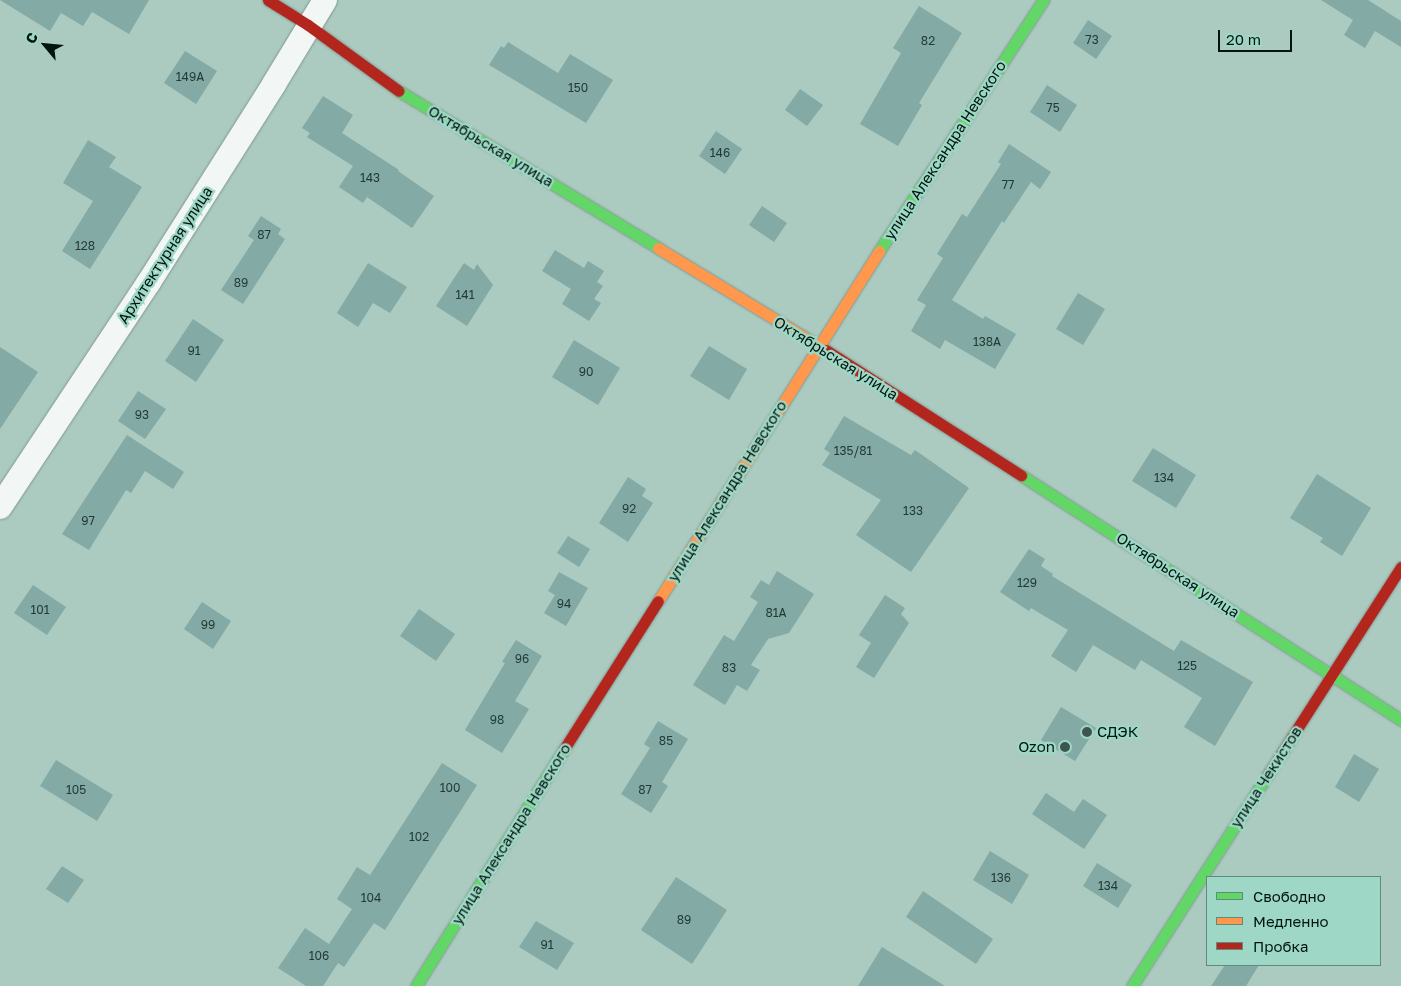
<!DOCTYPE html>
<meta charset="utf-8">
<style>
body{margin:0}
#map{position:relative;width:1401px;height:986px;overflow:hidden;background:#abcac0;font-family:"Golos Text",sans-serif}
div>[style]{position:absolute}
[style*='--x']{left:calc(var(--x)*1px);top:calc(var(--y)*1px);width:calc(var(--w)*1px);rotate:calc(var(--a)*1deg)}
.building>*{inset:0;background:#83aaa5}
.roads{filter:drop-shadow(0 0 1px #819991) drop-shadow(0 0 1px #819991)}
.street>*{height:24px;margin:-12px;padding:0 12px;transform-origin:12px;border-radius:12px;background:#f2f7f6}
.fast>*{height:11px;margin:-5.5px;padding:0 5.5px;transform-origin:5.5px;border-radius:5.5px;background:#63d668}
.slow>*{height:11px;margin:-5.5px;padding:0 5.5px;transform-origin:5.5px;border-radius:5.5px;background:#ff974d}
.jam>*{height:11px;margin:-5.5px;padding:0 5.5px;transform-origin:5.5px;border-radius:5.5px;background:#b3261e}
.dots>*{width:14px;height:14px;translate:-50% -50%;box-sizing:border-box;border:2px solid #9ed7c5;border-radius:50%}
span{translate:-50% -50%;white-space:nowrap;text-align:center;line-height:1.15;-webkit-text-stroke:4.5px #9ed7c5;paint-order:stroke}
.number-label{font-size:12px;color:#223b35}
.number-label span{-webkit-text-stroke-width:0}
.street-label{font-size:15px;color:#021610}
.poi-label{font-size:15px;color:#021610}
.left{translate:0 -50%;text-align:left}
.right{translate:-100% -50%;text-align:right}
.legend{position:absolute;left:1206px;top:876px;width:175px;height:90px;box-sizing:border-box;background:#9ed7c5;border:1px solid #608a7d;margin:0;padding:6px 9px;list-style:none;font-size:15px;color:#021610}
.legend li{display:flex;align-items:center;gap:10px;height:25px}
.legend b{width:25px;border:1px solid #608a7d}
.north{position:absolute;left:20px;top:20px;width:50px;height:50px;-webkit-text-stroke:4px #9ed7c5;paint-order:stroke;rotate:298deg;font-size:14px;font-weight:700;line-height:20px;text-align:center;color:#021610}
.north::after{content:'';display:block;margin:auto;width:18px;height:22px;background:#021610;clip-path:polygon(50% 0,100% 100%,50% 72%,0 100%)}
.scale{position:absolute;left:1218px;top:30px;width:74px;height:22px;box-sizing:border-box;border:2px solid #021610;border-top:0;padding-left:6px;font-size:15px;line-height:18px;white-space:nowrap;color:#021610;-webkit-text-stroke:4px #9ed7c5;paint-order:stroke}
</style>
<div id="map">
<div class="building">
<i style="clip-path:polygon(0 0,149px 0,129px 34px,92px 12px,83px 26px,61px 13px,50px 31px)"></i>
<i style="clip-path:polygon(1321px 0,1368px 0,1401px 21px,1401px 47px,1375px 31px,1365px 48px,1344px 35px,1353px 20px)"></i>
<i style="clip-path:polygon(919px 6px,962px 33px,919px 103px,922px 105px,898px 146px,860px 124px,901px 53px,893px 48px)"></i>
<i style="clip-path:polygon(1088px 20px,1112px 36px,1096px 59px,1073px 43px)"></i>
<i style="clip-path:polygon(508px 42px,558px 73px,570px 54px,613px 80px,586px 123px,489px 65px,501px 46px,504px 48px)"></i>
<i style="clip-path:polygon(185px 51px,217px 71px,196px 104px,164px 83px)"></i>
<i style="clip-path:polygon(1047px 85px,1077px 105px,1060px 132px,1030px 112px)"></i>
<i style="clip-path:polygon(800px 89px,823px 105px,807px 126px,785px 110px)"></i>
<i style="clip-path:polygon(323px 96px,353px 115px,342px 133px,399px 170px,398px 171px,434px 196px,412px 228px,367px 197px,363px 203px,339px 187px,353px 166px,307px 137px,310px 133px,302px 128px)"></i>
<i style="clip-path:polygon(716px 131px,742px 149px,725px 174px,699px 156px)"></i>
<i style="clip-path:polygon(88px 140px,116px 157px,109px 167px,142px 187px,90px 269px,62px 251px,93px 201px,63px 183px)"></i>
<i style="clip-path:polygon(1009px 144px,1051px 172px,1040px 189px,1031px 182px,1004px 223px,1002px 221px,952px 300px,983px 319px,985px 316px,1016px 334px,995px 369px,945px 340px,940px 349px,911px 331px,926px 305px,917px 300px,943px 258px,937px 254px,962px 214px,967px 217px,1001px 164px,998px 162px)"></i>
<i style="clip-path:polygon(762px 206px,787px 223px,774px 242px,749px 225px)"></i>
<i style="clip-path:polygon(261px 216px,281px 229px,278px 234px,285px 239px,243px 304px,221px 290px,254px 240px,248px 236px)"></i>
<i style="clip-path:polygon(555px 250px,584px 268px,588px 261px,604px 271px,597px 282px,603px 286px,594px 299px,601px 303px,589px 321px,562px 304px,571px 289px,542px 271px)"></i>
<i style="clip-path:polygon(368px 263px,407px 287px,390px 313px,373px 303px,358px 327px,337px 313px)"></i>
<i style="clip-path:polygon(464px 263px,474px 270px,477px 264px,493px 285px,467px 326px,436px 306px)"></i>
<i style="clip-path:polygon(1078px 293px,1105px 309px,1083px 345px,1056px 329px)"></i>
<i style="clip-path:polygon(193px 319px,224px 340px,196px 382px,165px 361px)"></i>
<i style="clip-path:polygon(574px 340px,620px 368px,598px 405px,552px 377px)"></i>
<i style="clip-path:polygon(709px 346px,747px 369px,729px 400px,690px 376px)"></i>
<i style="clip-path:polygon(0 347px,38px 372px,0 429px)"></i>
<i style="clip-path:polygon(138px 391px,166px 409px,145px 439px,118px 421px)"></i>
<i style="clip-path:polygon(844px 416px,911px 455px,915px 450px,969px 488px,911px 572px,856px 535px,881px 500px,822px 465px,830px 453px,824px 449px)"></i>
<i style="clip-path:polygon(127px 435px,184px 472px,173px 489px,145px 471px,131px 493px,126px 490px,89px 550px,62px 534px)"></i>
<i style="clip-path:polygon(1153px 448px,1196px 475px,1176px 508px,1132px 481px)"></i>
<i style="clip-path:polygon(1317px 474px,1371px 508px,1342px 556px,1320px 542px,1323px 538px,1290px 518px)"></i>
<i style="clip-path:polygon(628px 477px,646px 489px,642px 496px,653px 503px,628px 542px,599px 523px)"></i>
<i style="clip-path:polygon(568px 536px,590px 549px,579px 567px,557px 553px)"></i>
<i style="clip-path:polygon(1029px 549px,1045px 559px,1041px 566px,1053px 574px,1052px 576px,1174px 651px,1181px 640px,1253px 682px,1215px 746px,1184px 727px,1202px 698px,1141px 660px,1135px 670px,1093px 645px,1076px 672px,1051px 656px,1068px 630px,1031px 608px,1029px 611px,1000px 592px)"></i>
<i style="clip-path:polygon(777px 571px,814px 594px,789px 633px,768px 639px,751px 665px,760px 670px,747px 691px,737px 685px,725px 705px,693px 685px,724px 635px,734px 641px,758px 602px,750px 597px,761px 580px,769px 585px)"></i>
<i style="clip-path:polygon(559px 572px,588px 588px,566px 626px,544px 613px,555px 595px,548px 591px)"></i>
<i style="clip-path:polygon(33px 585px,66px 607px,47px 635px,14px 613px)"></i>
<i style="clip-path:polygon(885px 595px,905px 608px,901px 614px,909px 623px,874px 678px,856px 667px,871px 643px,859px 635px)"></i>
<i style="clip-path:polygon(202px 602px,231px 621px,213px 649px,184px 629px)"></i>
<i style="clip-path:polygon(419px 609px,455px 634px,436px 661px,400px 636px)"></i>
<i style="clip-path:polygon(516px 640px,542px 656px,515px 701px,529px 709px,502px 753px,465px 730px,505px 663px,502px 662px)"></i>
<i style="clip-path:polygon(1061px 707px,1096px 728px,1075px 761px,1041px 740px)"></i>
<i style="clip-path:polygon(658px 721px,688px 739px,662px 782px,668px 786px,651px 813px,621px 794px,650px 748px,644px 744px)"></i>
<i style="clip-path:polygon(1354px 754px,1379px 769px,1359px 802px,1335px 787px)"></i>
<i style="clip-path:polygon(56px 760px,113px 795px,97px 821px,40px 786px)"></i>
<i style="clip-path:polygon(442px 763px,477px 785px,385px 930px,374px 923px,344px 967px,338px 963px,323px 986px,306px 986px,278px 968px,305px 928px,329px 944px,352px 909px,337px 899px,357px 867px,370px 875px)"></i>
<i style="clip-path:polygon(1046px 793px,1074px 812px,1083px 799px,1107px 815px,1084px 849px,1032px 814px)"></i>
<i style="clip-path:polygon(990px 851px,1029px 875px,1012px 904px,973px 880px)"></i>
<i style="clip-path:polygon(1097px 863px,1132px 885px,1118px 908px,1083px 886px)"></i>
<i style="clip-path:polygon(62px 866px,84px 880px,68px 903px,46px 889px)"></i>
<i style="clip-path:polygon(676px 877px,727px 910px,692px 964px,641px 930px)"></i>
<i style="clip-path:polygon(923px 891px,993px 939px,976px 964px,906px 917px)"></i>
<i style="clip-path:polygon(536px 921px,574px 943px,557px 970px,519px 947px)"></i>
<i style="clip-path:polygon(882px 947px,945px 986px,858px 986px)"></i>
<i style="clip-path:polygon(1225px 965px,1259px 965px,1246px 986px,1211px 986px)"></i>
</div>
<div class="roads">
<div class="street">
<i style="--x:0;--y:507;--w:270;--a:-56.5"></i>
<i style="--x:149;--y:282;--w:234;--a:-57.7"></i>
<i style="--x:274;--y:84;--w:98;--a:-58.7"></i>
</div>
<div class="fast">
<i style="--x:399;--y:91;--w:303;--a:31.2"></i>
<i style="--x:879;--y:251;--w:300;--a:-56.8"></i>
<i style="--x:1021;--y:475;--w:452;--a:32.8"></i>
<i style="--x:416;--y:986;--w:279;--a:-58"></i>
<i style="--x:1132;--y:986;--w:252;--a:-57.3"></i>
</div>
<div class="slow">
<i style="--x:658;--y:248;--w:197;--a:31.3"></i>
<i style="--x:658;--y:601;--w:414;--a:-57.7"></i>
</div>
<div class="jam">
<i style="--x:268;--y:0;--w:47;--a:32"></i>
<i style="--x:308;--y:25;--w:112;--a:36"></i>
<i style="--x:826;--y:350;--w:232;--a:32.7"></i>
<i style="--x:564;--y:749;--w:175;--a:-57.6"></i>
<i style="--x:1268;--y:774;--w:246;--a:-57.3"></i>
</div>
</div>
<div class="dots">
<i style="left:1087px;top:732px;background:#3d554e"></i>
<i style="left:1065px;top:747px;background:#3d554e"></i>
</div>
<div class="number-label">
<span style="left:1092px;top:40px">73</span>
<span style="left:928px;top:41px">82</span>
<span style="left:190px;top:77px">149А</span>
<span style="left:578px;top:88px">150</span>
<span style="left:1053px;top:108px">75</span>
<span style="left:720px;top:153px">146</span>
<span style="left:370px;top:178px">143</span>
<span style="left:1008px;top:185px">77</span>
<span style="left:264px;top:235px">87</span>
<span style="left:85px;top:246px">128</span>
<span style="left:241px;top:283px">89</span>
<span style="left:465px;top:295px">141</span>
<span style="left:987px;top:342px">138А</span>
<span style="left:194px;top:351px">91</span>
<span style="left:586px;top:372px">90</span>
<span style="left:142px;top:415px">93</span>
<span style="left:853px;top:451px">135/81</span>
<span style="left:1164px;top:478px">134</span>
<span style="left:629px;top:509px">92</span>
<span style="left:913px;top:511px">133</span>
<span style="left:88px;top:521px">97</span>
<span style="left:1027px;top:583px">129</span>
<span style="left:564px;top:604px">94</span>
<span style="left:40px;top:610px">101</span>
<span style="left:776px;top:613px">81А</span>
<span style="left:208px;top:625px">99</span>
<span style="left:522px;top:659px">96</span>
<span style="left:1187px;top:666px">125</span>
<span style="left:729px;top:668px">83</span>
<span style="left:497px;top:720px">98</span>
<span style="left:666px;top:741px">85</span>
<span style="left:450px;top:788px">100</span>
<span style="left:76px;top:790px">105</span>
<span style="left:645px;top:790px">87</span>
<span style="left:419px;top:837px">102</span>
<span style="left:1001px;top:878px">136</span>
<span style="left:1108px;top:886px">134</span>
<span style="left:371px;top:898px">104</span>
<span style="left:684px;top:920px">89</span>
<span style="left:547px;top:945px">91</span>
<span style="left:319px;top:956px">106</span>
</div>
<div class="street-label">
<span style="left:491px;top:146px;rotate:31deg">Октябрьская улица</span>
<span style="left:945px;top:150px;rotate:-57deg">улица Александра Невского</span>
<span style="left:165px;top:255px;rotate:-57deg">Архитектурная улица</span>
<span style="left:836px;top:358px;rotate:32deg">Октябрьская улица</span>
<span style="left:727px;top:491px;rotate:-58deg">улица Александра Невского</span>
<span style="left:1178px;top:575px;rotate:33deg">Октябрьская улица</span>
<span style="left:1266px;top:777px;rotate:-57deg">улица Чекистов</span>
<span style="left:511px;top:834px;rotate:-58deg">улица Александра Невского</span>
</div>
<div class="poi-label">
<span class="left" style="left:1097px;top:732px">СДЭК</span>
<span class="right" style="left:1055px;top:747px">Ozon</span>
</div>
<ul class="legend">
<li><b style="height:6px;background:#63d668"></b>Свободно</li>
<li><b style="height:6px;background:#ff974d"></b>Медленно</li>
<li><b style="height:6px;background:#b3261e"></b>Пробка</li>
</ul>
<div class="north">С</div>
<div class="scale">20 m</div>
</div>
